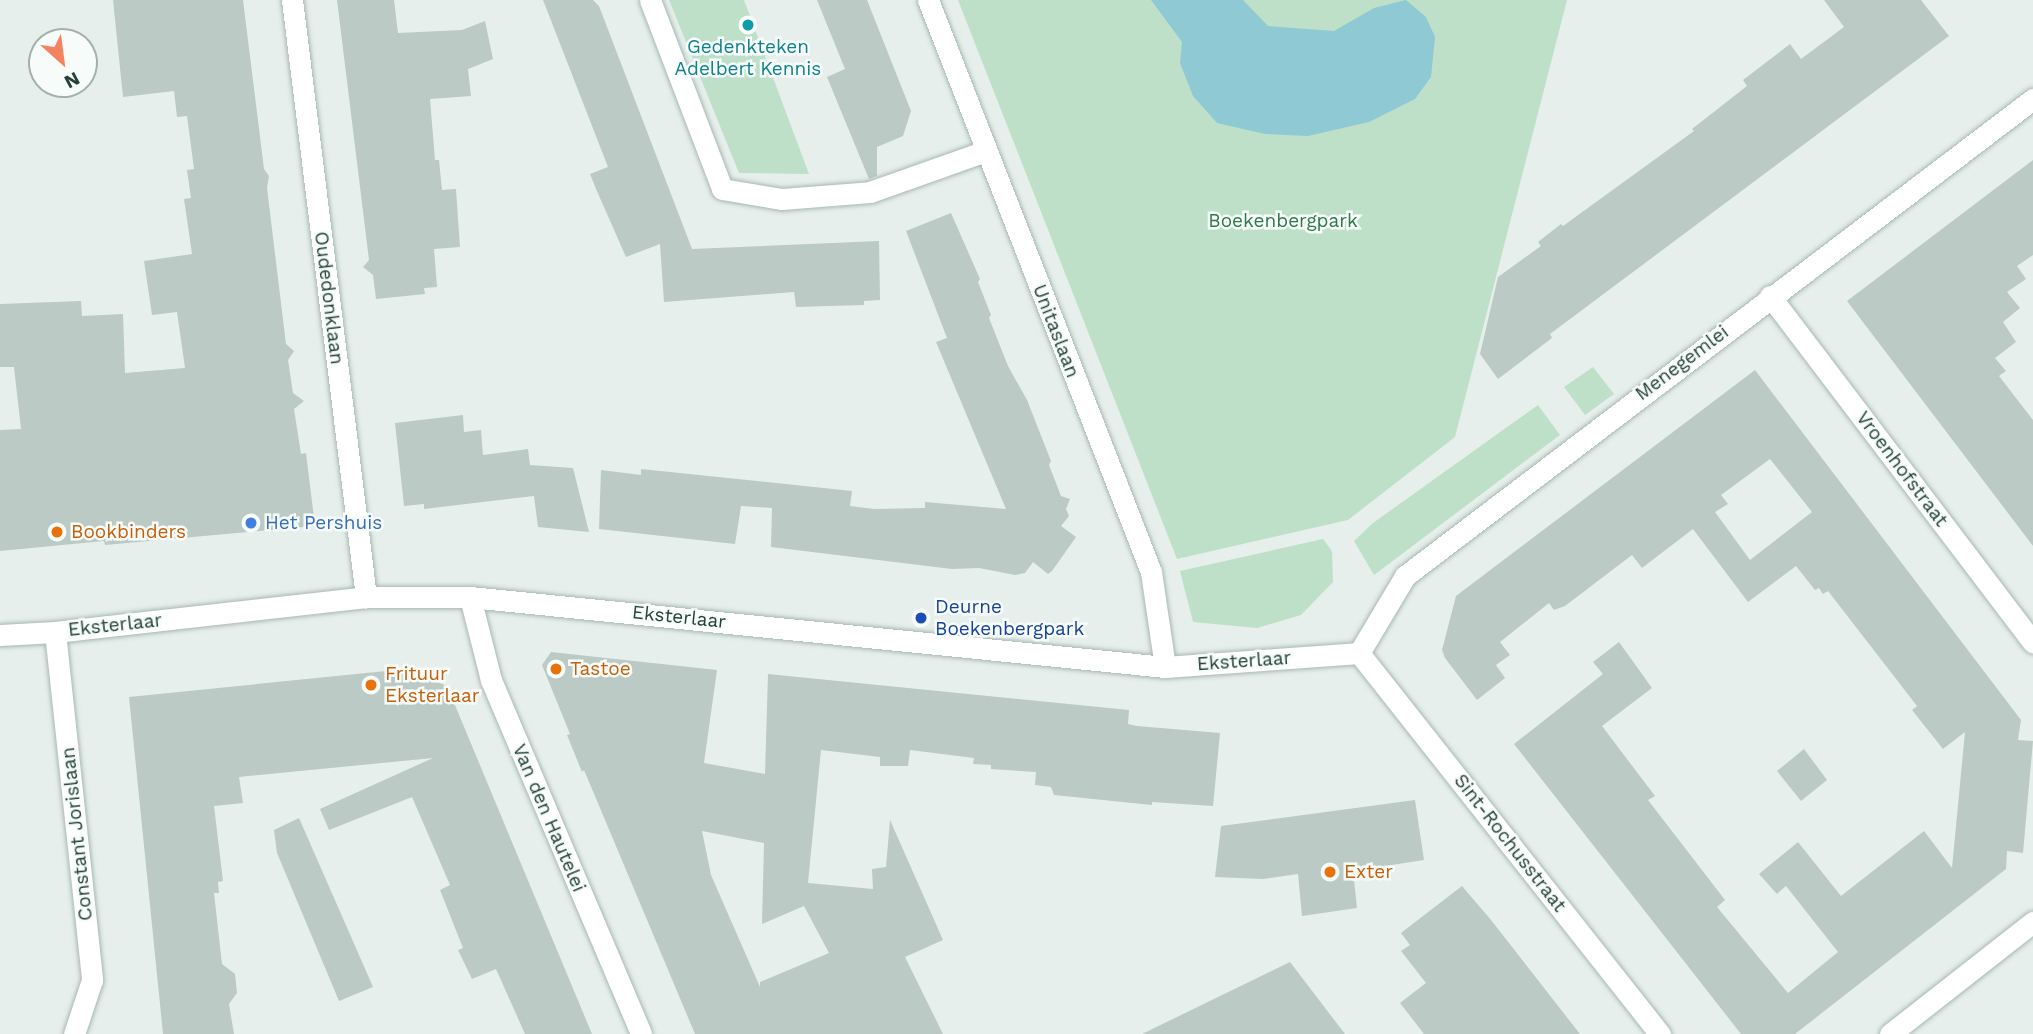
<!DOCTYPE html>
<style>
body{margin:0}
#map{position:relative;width:2033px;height:1034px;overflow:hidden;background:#e6efeb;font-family:"Work Sans",sans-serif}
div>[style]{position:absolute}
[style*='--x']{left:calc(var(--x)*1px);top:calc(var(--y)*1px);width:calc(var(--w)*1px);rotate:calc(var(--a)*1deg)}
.green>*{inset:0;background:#bfe0c8}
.water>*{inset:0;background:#8ec9d4}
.building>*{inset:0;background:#bbcac4}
.roads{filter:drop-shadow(0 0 2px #a8b8b2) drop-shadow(0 0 2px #a8b8b2)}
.street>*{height:21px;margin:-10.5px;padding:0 10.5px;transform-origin:10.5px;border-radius:10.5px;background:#fff}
.dots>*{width:19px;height:19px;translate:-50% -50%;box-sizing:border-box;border:4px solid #f7fbf9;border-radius:50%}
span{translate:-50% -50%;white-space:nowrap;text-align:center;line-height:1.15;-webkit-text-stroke:5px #f7fbf9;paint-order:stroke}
.culture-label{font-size:19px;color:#0d838f}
.park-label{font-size:19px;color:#2d7a4b}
.street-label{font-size:19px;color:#24423a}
.shop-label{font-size:19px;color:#366cbe}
.left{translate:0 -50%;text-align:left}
.food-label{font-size:19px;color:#c56008}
.transit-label{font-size:19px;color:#164399}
.north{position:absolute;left:28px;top:28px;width:70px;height:70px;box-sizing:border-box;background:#f7fbf9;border:2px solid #a3b1ad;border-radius:50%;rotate:152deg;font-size:19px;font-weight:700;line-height:28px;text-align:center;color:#24423a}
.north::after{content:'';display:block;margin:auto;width:24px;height:32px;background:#f4845f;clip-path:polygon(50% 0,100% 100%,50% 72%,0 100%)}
</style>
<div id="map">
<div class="green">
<i style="clip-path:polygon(669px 0,744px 0,809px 174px,739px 173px)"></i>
<i style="clip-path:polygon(958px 0,1567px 0,1455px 437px,1348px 520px,1177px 559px)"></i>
<i style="clip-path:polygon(1593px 367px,1614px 394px,1585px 415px,1564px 387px)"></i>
<i style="clip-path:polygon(1538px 405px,1560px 435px,1374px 575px,1354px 541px,1373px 523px)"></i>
<i style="clip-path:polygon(1323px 539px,1332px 551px,1333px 582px,1301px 615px,1257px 628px,1193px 622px,1180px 571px)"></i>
</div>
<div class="water">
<i style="clip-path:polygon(1151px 0,1243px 0,1268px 26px,1334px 31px,1374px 8px,1406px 0,1426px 17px,1435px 37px,1431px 77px,1415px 99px,1369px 122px,1308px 136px,1265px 134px,1217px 123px,1193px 96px,1180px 63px,1182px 42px)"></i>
</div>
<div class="building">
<i style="clip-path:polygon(113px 0,243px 0,264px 169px,269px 176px,267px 188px,286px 344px,294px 351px,288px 360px,293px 393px,304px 401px,294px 409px,301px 454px,306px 453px,315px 526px,105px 545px,104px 541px,0 551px,0 430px,21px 429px,14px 367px,0 367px,0 304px,81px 301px,82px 316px,123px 314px,125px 373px,185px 368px,177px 312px,152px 315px,144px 261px,192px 254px,184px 199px,191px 198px,187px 170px,194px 169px,187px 116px,177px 117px,174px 91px,123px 97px)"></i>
<i style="clip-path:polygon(337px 0,394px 0,398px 33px,462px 30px,485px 21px,493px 59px,468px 69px,471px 96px,430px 99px,435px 160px,439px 160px,442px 190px,456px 189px,460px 247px,434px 249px,437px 287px,424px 288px,425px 294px,376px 299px,373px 275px,363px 267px,369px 260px)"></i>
<i style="clip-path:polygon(543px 0,593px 0,599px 6px,692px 249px,879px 241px,880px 300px,864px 301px,864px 305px,796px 307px,794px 292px,664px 302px,660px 244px,626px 257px,596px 189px,590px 174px,608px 167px)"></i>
<i style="clip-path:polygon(817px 0,867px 0,911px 111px,903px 136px,877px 147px,877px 176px,869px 179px,827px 77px,845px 69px)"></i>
<i style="clip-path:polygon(1824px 0,1921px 0,1949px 36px,1550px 334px,1552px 338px,1498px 379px,1480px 354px,1498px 277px,1541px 246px,1538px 242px,1561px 224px,1563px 226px,1694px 131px,1692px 129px,1747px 86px,1743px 80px,1790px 44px,1801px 59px,1844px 27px)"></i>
<i style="clip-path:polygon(2033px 160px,2033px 255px,2017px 266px,2026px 279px,2007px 292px,2020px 308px,2003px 322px,2016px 342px,1995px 358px,2006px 371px,1999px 376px,2033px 420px,2033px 546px,1847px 301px)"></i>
<i style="clip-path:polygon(951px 213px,980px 279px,978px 282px,991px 315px,989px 318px,1008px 366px,1027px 400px,1051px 461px,1049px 465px,1061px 496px,1070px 499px,1066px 509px,1069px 516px,1061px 526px,1076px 537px,1052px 571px,1048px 574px,1033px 562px,1025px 573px,1015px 575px,979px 568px,952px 569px,771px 547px,772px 508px,741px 506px,735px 544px,599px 529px,601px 470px,641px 475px,641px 469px,852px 491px,850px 506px,874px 509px,925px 508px,925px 502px,1006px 509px,936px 342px,947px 338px,906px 231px)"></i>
<i style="clip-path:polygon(evenodd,1755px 370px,2021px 720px,2018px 740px,2033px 741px,2023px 853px,2007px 851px,2006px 869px,1795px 1034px,1741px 1034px,1514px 744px,1603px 674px,1593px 662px,1619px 642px,1652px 688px,1602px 726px,1655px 796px,1648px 800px,1725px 900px,1717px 907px,1788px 993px,1838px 952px,1786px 886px,1777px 894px,1759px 874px,1798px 842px,1841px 896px,1924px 831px,1952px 868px,1965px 732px,1943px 749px,1912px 710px,1917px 706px,1828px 591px,1823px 594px,1819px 588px,1815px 590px,1796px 566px,1748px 602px,1693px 529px,1642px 568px,1632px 555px,1565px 606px,1554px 610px,1549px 603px,1500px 642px,1510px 655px,1496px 665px,1505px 678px,1477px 700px,1445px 658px,1442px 650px,1456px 596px,1755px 370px,1770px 459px,1812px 512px,1750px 560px,1715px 512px,1728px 504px,1721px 495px,1770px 459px)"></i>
<i style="clip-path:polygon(463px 415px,464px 432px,481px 430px,483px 455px,528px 449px,530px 465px,573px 468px,589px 532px,538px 527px,534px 496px,424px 509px,424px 504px,404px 506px,395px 423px)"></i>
<i style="clip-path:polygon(evenodd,551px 652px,717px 670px,704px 763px,765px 774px,768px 674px,1129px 710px,1128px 724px,1137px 726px,1220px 733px,1213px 806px,1152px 802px,1152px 805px,1054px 795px,1051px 787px,1035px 785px,1036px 772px,991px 769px,991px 765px,973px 764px,974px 758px,910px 750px,908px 766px,880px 766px,880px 757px,821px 750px,808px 883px,873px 889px,872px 869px,886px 867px,890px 820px,943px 940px,905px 957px,943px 1034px,695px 1034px,584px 770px,582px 772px,567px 735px,570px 734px,542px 665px,551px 652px,702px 831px,764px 843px,762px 924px,804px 906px,829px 953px,760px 982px,760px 987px,711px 875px,702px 831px)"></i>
<i style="clip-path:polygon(406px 669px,447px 686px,592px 1034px,525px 1034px,496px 969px,472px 979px,458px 950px,463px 948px,440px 890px,450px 885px,412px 797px,329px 830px,320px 809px,433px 758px,239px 777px,243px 803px,214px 806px,223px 881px,218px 882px,219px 893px,214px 893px,222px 964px,235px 974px,237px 993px,229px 1004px,234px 1034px,163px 1034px,129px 697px)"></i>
<i style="clip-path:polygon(1804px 749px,1827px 780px,1801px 801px,1777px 771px)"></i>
<i style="clip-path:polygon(1415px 800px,1424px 860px,1353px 871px,1357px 908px,1302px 916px,1298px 874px,1263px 879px,1215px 877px,1221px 826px)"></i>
<i style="clip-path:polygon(299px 818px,373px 987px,339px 1001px,277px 853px,274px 830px)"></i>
<i style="clip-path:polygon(1462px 886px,1491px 920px,1580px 1034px,1424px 1034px,1400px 1003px,1426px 983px,1401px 951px,1410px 945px,1401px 933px)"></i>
<i style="clip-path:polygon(1290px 962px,1345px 1034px,1142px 1034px)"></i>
</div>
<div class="roads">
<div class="street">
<i style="--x:292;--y:0;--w:602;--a:82.93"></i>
<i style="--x:650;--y:0;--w:202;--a:69.1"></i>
<i style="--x:722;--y:189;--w:61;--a:9.5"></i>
<i style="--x:782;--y:199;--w:88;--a:-4.5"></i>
<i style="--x:870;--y:192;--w:123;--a:-19.5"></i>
<i style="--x:928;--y:0;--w:614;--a:68.7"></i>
<i style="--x:1151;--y:572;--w:96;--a:81.6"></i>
<i style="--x:1770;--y:296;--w:435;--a:52.8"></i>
<i style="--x:470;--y:597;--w:86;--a:75.8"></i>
<i style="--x:491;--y:680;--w:384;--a:67"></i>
<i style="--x:55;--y:632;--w:350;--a:83.9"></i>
<i style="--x:92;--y:980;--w:57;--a:108.4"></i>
<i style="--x:0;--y:635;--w:55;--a:-3.1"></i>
<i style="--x:55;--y:632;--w:313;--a:-6.4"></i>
<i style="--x:366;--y:597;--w:104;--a:0"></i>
<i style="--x:470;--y:597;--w:699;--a:5.75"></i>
<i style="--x:1165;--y:667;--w:195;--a:-4.1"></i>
<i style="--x:1359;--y:653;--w:90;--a:-59.1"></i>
<i style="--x:1405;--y:576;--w:789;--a:-37.22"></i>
<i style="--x:1359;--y:653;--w:486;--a:51.7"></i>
<i style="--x:1890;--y:1034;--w:182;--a:-38.1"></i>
</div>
</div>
<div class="dots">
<i style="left:748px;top:25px;background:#0f9aa8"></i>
<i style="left:251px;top:523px;background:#3f7fe0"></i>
<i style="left:57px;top:532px;background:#e8710a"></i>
<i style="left:921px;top:618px;background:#1a4fb4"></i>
<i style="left:556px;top:669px;background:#e8710a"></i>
<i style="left:371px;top:685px;background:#e8710a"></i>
<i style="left:1330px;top:872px;background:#e8710a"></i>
</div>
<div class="culture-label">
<span style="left:748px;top:58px">Gedenkteken<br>Adelbert Kennis</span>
</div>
<div class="park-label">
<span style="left:1283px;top:221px">Boekenbergpark</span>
</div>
<div class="street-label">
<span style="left:329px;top:298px;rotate:83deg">Oudedonklaan</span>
<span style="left:1056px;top:331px;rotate:69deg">Unitaslaan</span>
<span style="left:1682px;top:363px;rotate:-37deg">Menegemlei</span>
<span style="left:1902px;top:469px;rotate:53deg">Vroenhofstraat</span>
<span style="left:679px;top:617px;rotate:6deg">Eksterlaar</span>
<span style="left:115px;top:625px;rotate:-6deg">Eksterlaar</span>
<span style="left:1244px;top:661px;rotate:-4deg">Eksterlaar</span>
<span style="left:549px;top:818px;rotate:67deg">Van den Hautelei</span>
<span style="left:77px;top:834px;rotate:-96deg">Constant Jorislaan</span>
<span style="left:1510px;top:843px;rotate:52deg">Sint-Rochusstraat</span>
</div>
<div class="shop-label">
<span class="left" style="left:265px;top:523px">Het Pershuis</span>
</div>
<div class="food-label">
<span class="left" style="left:71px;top:532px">Bookbinders</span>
<span class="left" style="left:570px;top:669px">Tastoe</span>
<span class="left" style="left:385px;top:685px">Frituur<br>Eksterlaar</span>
<span class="left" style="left:1344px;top:872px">Exter</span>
</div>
<div class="transit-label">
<span class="left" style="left:935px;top:618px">Deurne<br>Boekenbergpark</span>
</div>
<div class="north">N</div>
</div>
